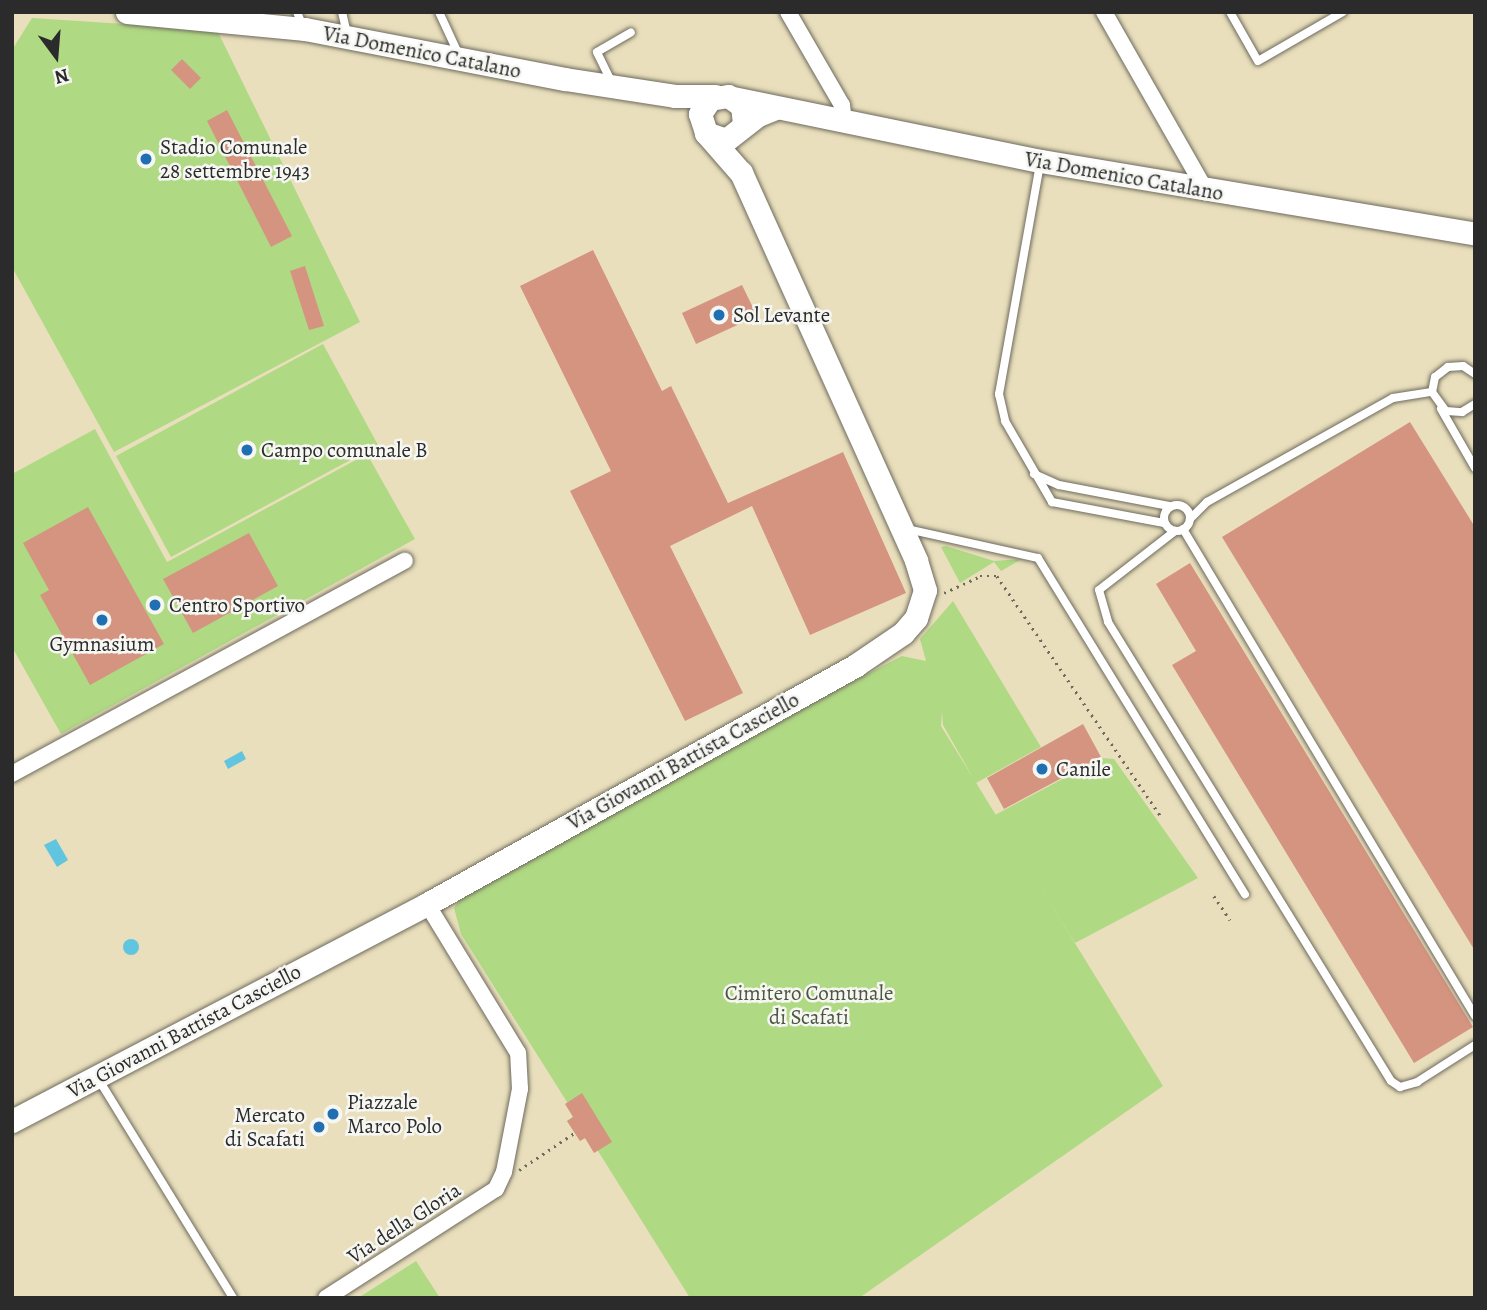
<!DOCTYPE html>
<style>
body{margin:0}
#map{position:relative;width:1487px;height:1310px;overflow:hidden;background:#e9dfbc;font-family:Alegreya,serif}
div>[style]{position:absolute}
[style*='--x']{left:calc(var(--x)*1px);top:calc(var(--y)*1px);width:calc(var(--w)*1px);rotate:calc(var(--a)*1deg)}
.green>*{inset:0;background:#b0d984}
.water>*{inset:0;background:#62c5e0}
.round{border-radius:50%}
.building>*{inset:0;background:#d49480}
.path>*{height:2.5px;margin-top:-1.25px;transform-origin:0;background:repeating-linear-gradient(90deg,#6e6a5e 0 2px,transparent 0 7px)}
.roads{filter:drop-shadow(0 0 2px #6e6a5e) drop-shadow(0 0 2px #6e6a5e)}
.lane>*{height:8px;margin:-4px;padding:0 4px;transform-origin:4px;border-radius:4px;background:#fff}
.lane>.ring{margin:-4px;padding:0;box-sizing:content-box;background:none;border:8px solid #fff;border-radius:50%}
.street>*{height:16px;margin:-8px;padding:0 8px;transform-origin:8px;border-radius:8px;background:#fff}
.secondary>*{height:23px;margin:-11.5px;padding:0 11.5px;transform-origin:11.5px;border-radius:11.5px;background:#fff}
.dots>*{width:19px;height:19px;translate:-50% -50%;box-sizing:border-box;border:4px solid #f6f6f2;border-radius:50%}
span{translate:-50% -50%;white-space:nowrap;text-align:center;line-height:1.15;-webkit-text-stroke:5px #f6f6f2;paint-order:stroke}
.street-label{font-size:21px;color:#2b2b2b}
.poi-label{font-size:21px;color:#2b2b2b}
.left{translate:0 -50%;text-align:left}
.right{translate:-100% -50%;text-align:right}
.park-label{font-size:21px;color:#4c5641}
.frame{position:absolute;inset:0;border:14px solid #2b2b2b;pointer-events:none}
.north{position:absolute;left:21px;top:21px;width:70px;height:70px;-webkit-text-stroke:5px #f6f6f2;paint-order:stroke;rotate:164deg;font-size:19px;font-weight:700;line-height:28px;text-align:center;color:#2b2b2b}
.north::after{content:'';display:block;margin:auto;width:24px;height:32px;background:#2b2b2b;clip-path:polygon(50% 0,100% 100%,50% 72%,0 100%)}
</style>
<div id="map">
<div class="green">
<i style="clip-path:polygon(32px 18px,217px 30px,360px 322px,114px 452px,12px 267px,12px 50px)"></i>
<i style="clip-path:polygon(323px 344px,378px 445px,171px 557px,116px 456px)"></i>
<i style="clip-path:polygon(95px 429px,167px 562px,367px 454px,415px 539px,61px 734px,12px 647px,12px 474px)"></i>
<i style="clip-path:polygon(946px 546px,994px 561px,1022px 559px,1001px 571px,994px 562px,960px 583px,941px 547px)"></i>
<i style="clip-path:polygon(953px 601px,1041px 747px,976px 783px,943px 725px,942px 712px,941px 726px,1163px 1086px,859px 1298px,690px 1298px,598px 1151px,585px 1138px,580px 1141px,567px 1121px,573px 1117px,567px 1102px,461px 934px,454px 908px,462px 897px,844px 686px,902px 656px,926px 661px,920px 639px)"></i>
<i style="clip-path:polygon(1102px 758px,1114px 759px,1198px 878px,1075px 943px,995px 815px)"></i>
<i style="clip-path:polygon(416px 1261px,440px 1298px,358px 1298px)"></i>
</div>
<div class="water">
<i style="clip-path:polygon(242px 751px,246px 759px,228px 769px,224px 761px)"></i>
<i style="clip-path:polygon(56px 839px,68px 860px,57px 867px,44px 845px)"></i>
<i class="round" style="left:123px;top:939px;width:16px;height:16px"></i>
</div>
<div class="building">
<i style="clip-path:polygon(182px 59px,201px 78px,190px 89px,171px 70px)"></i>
<i style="clip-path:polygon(227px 110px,292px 236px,271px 247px,207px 121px)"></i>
<i style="clip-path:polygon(593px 250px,662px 391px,671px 386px,728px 503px,843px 452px,906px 593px,810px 635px,752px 506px,670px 546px,743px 693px,685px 721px,570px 491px,611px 471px,520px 286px)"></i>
<i style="clip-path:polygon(305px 266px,324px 326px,309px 330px,290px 271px)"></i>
<i style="clip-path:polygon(742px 285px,757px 316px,696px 344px,682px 313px)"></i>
<i style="clip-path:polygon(1410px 422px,1475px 527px,1475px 951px,1222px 537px)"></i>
<i style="clip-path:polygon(88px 507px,164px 644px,90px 685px,40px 595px,49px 590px,23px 543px)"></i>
<i style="clip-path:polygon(249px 533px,278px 586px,193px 633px,163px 579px)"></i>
<i style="clip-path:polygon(1190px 563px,1473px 1027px,1414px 1063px,1172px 665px,1196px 651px,1156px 584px)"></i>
<i style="clip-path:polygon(1083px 724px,1101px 757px,1004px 809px,987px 778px)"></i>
<i style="clip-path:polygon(582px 1093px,612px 1142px,594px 1153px,585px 1138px,580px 1141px,567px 1121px,573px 1117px,565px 1104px)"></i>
</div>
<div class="path">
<i style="--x:944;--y:593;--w:40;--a:-25"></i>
<i style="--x:980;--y:576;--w:17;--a:0"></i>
<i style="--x:997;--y:576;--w:293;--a:55.7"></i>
<i style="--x:1214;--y:896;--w:29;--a:56"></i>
<i style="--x:519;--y:1170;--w:66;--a:-33.9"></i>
</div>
<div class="roads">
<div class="lane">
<i style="--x:297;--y:12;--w:16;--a:68"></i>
<i style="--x:342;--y:12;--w:22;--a:77"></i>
<i style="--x:439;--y:12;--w:45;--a:65.1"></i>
<i style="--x:1230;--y:12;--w:56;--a:60.3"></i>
<i style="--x:1258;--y:61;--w:98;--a:-30"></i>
<i style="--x:612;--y:83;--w:34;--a:-116"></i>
<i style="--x:597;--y:52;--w:39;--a:-30"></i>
<i style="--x:1040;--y:164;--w:234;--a:100.1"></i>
<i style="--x:999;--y:394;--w:28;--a:77"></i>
<i style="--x:1005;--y:421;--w:94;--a:59.9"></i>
<i style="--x:1052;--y:502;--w:114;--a:10.6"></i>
<i style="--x:1475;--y:374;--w:14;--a:-146"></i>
<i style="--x:1463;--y:366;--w:15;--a:176"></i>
<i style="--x:1448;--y:367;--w:16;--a:142"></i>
<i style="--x:1435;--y:377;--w:15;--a:101"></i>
<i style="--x:1432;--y:392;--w:24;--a:54"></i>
<i style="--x:1446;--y:411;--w:16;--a:4"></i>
<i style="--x:1462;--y:412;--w:15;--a:-32"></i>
<i style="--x:1441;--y:409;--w:68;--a:60"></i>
<i style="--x:1034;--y:474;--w:27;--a:24"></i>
<i style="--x:1059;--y:485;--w:112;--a:10.8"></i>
<i class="ring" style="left:1164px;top:505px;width:18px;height:18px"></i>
<i style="--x:1190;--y:519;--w:24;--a:-45"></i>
<i style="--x:1207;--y:502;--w:213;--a:-29.2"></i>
<i style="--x:1393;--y:398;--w:39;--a:-9"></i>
<i style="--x:907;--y:529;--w:134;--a:12.5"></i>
<i style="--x:1038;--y:558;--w:395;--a:58.4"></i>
<i style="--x:1183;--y:529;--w:568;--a:59.05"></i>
<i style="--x:1175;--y:531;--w:96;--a:142.2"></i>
<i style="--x:1099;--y:590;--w:33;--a:74"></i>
<i style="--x:1108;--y:622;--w:539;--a:58.34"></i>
<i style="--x:1391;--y:1081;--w:11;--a:34"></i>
<i style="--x:1400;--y:1087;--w:18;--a:-16"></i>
<i style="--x:1417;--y:1082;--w:69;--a:-32.5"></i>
<i style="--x:99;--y:1080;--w:256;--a:58.4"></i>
</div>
<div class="street">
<i style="--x:788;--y:12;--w:108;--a:59.9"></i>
<i style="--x:842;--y:105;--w:17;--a:83"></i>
<i style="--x:1104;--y:12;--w:206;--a:60.3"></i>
<i style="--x:12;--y:774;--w:447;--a:-28.5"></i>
<i style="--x:326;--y:1298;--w:202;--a:-32.7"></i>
<i style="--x:496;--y:1189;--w:19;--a:-65"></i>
<i style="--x:504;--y:1172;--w:85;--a:-79.1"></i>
<i style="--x:520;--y:1089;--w:36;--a:-93"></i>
<i style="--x:518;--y:1053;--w:175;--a:-121.4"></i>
</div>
<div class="secondary">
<i style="--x:127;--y:12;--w:179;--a:5.5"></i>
<i style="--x:305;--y:29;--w:265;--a:10.9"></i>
<i style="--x:565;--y:79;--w:111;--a:8.8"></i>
<i style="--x:675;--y:96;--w:40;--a:0"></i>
<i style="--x:733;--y:98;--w:314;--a:11.6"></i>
<i style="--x:1041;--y:161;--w:440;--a:9.5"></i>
<i style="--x:744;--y:124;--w:18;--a:-96"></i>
<i style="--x:742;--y:106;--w:17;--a:-144"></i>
<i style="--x:728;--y:96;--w:18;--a:171"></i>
<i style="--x:710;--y:99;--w:18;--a:124"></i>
<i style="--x:700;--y:114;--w:20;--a:72"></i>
<i style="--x:706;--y:133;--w:21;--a:19"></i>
<i style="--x:726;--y:140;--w:41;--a:-38"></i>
<i style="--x:758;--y:115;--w:18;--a:-22"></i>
<i style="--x:12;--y:1121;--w:468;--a:-27.6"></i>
<i style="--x:427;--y:904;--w:491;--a:-29.1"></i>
<i style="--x:856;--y:665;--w:57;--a:-34.2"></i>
<i style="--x:903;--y:633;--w:20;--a:-49"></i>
<i style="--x:916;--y:618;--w:29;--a:-72"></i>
<i style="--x:925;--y:590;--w:31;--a:-107"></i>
<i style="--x:916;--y:560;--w:425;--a:-114.3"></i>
<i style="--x:741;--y:173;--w:53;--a:-131.2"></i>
</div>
</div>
<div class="dots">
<i style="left:146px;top:159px;background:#1f6fb2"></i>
<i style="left:719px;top:315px;background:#1f6fb2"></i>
<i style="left:247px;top:450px;background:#1f6fb2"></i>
<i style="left:155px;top:605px;background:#1f6fb2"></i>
<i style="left:102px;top:620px;background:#1f6fb2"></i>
<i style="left:1042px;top:769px;background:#1f6fb2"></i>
<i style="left:333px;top:1114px;background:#1f6fb2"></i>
<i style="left:319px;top:1127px;background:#1f6fb2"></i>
</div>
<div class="street-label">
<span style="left:422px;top:52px;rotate:11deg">Via Domenico Catalano</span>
<span style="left:1124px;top:176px;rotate:10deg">Via Domenico Catalano</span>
<span style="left:683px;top:761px;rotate:-29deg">Via Giovanni Battista Casciello</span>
<span style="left:184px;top:1031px;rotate:-28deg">Via Giovanni Battista Casciello</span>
<span style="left:404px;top:1223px;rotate:-33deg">Via della Gloria</span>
</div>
<div class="poi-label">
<span class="left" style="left:160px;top:159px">Stadio Comunale<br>28 settembre 1943</span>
<span class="left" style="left:733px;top:315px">Sol Levante</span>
<span class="left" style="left:261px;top:450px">Campo comunale B</span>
<span class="left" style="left:169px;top:605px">Centro Sportivo</span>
<span style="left:102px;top:644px">Gymnasium</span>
<span class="left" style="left:1056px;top:769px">Canile</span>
<span class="left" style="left:347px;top:1114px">Piazzale<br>Marco Polo</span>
<span class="right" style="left:305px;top:1127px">Mercato<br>di Scafati</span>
</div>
<div class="park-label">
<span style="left:809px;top:1005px">Cimitero Comunale<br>di Scafati</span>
</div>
<div class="frame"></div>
<div class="north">N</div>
</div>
